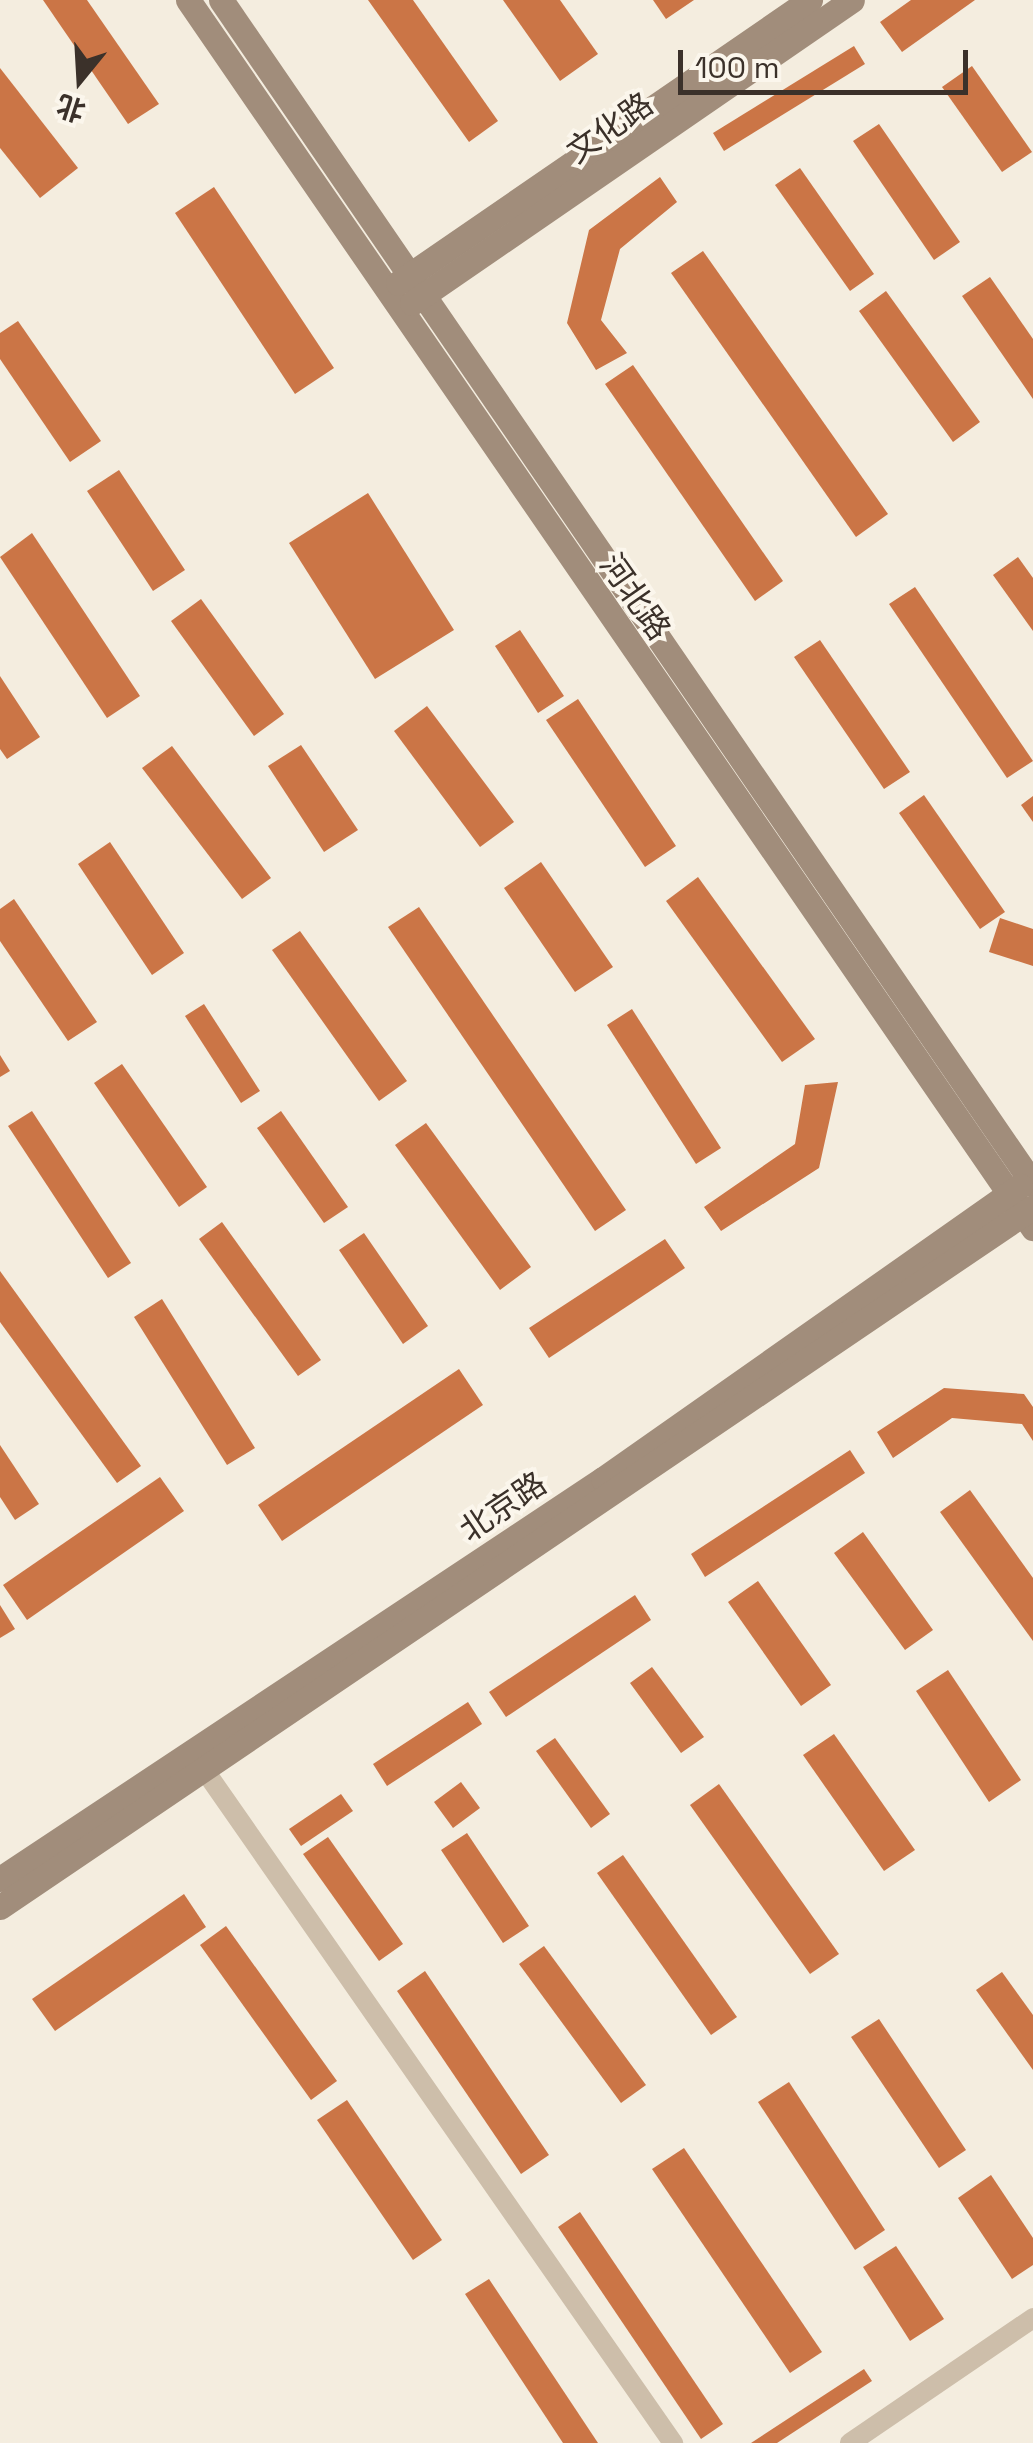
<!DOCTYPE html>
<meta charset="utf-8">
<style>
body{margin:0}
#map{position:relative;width:1033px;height:2443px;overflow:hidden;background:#f4eddf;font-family:"Space Grotesk","Noto Sans SC",sans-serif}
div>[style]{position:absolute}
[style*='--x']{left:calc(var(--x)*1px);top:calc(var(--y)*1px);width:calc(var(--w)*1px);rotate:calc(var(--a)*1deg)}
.building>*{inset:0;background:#cb7546}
.street>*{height:20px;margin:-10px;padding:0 10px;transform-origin:10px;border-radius:10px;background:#cdbeaa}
.secondary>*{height:25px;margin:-12.5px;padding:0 12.5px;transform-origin:12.5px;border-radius:12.5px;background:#a18d7b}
span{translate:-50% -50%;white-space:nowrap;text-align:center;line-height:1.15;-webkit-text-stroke:8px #fbf6ec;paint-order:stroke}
.street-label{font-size:32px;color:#3b312a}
.north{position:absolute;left:30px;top:30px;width:100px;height:100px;-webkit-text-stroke:8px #fbf6ec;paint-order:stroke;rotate:198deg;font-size:28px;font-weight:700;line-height:40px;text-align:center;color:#3b312a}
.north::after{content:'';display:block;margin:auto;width:35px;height:45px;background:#3b312a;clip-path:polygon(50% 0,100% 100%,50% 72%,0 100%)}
.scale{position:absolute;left:678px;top:50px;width:290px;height:45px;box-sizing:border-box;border:5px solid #3b312a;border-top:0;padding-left:12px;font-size:30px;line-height:35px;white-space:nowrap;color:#3b312a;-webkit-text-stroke:8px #fbf6ec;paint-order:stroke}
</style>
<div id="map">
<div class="building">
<i style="clip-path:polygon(43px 0,87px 0,159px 104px,128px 124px)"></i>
<i style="clip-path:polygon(368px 0,413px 0,498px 121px,469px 142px)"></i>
<i style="clip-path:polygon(503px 0,560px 0,598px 54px,560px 81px)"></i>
<i style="clip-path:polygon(653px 0,694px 0,666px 19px)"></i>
<i style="clip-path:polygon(911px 0,975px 0,902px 52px,880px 22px)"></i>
<i style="clip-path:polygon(854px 46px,865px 64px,724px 151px,713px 133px)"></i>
<i style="clip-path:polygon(972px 66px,1032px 152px,1002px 172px,942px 87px)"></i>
<i style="clip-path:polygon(0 68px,78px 168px,40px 198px,0 148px)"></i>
<i style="clip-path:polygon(879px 124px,960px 242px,934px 260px,853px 141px)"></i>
<i style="clip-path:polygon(800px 168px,874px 274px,850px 291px,775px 185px)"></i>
<i style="clip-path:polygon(660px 177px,677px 202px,620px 249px,601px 320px,627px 353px,596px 370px,567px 323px,589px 230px)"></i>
<i style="clip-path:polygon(214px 187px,334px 368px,295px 394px,175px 213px)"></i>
<i style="clip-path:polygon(703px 251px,888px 514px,856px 537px,671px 273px)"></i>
<i style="clip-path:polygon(990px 277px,1033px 339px,1033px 399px,962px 296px)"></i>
<i style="clip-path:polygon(886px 291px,980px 422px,953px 442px,859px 311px)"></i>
<i style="clip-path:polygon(18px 321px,101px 441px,70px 462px,0 359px,0 333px)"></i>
<i style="clip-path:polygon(633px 365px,783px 581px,755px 601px,605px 384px)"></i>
<i style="clip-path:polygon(119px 470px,185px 570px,153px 591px,87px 491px)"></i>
<i style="clip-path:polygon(368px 493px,454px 630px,375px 679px,289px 543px)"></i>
<i style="clip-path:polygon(32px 533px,140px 696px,107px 718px,0 557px)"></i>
<i style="clip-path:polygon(1018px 557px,1033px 578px,1033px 631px,993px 575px)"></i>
<i style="clip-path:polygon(915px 587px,1033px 761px,1007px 778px,889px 604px)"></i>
<i style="clip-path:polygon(201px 599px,284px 714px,254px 736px,171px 621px)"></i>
<i style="clip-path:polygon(520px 630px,564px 696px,538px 713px,495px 646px)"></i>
<i style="clip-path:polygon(820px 640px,910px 772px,884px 789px,794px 657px)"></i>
<i style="clip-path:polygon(0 676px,40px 737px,7px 759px,0 749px)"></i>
<i style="clip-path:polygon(578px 699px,676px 846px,645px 867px,546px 720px)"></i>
<i style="clip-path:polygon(427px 706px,514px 822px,480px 847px,394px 731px)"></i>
<i style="clip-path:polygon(301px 745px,358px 830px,324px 852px,268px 766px)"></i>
<i style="clip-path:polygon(172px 746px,271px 878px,242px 899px,142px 768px)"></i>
<i style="clip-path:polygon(924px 795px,1005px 912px,980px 929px,899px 813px)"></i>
<i style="clip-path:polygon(1033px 796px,1033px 822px,1021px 805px)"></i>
<i style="clip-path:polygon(110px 842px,184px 953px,152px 975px,78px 864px)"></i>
<i style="clip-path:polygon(541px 862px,613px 967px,575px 992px,504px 888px)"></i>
<i style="clip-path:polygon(698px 877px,815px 1039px,782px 1062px,666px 901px)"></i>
<i style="clip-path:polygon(14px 899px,97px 1022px,68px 1041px,0 941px,0 909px)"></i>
<i style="clip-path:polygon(419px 907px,626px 1210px,595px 1231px,388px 927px)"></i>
<i style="clip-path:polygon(1000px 918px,1033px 929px,1033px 966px,989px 952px)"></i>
<i style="clip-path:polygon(300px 931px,407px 1081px,379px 1101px,272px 950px)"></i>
<i style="clip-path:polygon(204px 1004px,260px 1091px,241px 1103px,185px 1016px)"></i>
<i style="clip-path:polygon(632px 1009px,721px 1148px,696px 1164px,607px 1025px)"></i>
<i style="clip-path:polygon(0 1055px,10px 1071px,0 1077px)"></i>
<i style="clip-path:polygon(122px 1064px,207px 1187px,179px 1207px,94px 1083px)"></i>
<i style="clip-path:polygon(838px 1082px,819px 1168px,721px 1231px,704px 1207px,795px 1144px,805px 1085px)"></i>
<i style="clip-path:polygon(32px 1111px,131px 1263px,108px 1278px,8px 1126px)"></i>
<i style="clip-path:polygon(281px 1111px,348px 1207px,324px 1223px,257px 1128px)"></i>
<i style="clip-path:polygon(426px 1123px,531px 1267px,500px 1290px,395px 1145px)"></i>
<i style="clip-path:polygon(222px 1222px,321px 1360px,298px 1376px,199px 1239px)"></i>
<i style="clip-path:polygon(364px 1233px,428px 1326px,403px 1344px,339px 1250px)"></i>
<i style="clip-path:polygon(665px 1239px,685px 1268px,549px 1358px,529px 1328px)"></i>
<i style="clip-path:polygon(0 1271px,141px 1466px,117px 1483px,0 1322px)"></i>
<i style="clip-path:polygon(162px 1299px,255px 1448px,227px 1465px,134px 1317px)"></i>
<i style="clip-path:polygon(459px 1369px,483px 1405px,282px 1541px,258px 1505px)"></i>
<i style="clip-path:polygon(944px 1388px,1024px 1394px,1033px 1407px,1033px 1441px,1022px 1424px,952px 1418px,893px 1458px,877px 1432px)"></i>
<i style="clip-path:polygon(0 1445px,39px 1504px,15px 1520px,0 1497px)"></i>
<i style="clip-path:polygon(850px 1450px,865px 1473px,705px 1577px,691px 1554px)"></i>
<i style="clip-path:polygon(160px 1477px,184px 1511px,27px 1620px,3px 1585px)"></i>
<i style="clip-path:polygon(970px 1490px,1033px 1578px,1033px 1641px,940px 1512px)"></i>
<i style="clip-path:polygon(863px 1532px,933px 1630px,905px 1650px,834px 1553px)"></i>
<i style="clip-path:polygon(758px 1581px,831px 1685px,801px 1706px,728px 1602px)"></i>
<i style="clip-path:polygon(635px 1595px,651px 1620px,506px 1717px,489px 1692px)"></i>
<i style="clip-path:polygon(0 1605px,15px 1629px,0 1638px)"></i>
<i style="clip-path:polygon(652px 1667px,704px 1737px,681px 1753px,630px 1683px)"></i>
<i style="clip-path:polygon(948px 1670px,1021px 1780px,989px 1802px,916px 1691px)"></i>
<i style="clip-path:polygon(468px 1702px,482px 1724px,387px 1786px,373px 1764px)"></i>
<i style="clip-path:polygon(834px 1734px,915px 1850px,884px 1871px,803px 1755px)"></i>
<i style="clip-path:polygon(555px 1738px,610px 1814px,591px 1828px,536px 1751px)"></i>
<i style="clip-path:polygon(461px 1782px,480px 1808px,453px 1828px,434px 1802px)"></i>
<i style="clip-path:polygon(719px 1784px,839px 1954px,810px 1974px,690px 1805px)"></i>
<i style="clip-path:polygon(341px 1794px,353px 1811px,301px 1846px,289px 1829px)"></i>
<i style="clip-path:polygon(467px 1833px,529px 1926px,503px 1943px,441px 1850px)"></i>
<i style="clip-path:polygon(328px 1837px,403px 1944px,379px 1961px,303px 1854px)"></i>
<i style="clip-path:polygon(623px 1855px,737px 2017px,711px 2035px,597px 1873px)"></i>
<i style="clip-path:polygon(184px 1894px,206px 1927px,55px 2031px,32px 1999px)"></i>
<i style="clip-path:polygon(226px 1926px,337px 2081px,311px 2100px,200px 1945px)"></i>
<i style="clip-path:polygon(544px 1946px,646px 2085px,621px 2103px,519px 1964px)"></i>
<i style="clip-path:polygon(425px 1971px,549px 2155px,521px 2174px,397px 1991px)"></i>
<i style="clip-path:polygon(1002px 1972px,1033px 2015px,1033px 2070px,976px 1990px)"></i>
<i style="clip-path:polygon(879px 2019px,966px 2150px,939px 2168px,851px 2037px)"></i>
<i style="clip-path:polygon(789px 2082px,885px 2230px,855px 2250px,758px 2102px)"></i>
<i style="clip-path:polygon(347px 2100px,442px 2240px,413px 2260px,317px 2120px)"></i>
<i style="clip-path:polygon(684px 2148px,822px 2352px,790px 2373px,652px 2169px)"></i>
<i style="clip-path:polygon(991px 2175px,1033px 2238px,1033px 2265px,1012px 2279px,958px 2198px)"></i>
<i style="clip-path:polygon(580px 2212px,723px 2424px,701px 2439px,558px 2227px)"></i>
<i style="clip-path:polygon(896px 2246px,944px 2319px,910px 2341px,863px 2267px)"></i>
<i style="clip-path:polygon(489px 2279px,598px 2443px,563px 2443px,465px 2294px)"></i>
<i style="clip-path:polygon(864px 2369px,872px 2381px,777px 2443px,751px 2443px)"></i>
</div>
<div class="street">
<i style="--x:203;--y:1768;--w:823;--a:55.15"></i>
<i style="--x:850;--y:2443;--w:222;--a:-34.3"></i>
</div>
<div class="secondary">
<i style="--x:188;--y:0;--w:1491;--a:55.47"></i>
<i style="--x:221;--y:0;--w:1436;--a:55.56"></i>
<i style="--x:398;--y:283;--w:500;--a:-34.5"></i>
<i style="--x:412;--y:303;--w:534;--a:-34.55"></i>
<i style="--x:0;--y:1879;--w:724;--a:-33.56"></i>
<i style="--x:603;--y:1479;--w:510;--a:-35.09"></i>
<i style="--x:0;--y:1907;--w:1248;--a:-34.12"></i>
</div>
<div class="street-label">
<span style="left:610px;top:128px;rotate:-35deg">文化路</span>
<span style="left:635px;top:597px;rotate:55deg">河北路</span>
<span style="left:503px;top:1507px;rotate:-34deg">北京路</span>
</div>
<div class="north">北</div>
<div class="scale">100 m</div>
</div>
